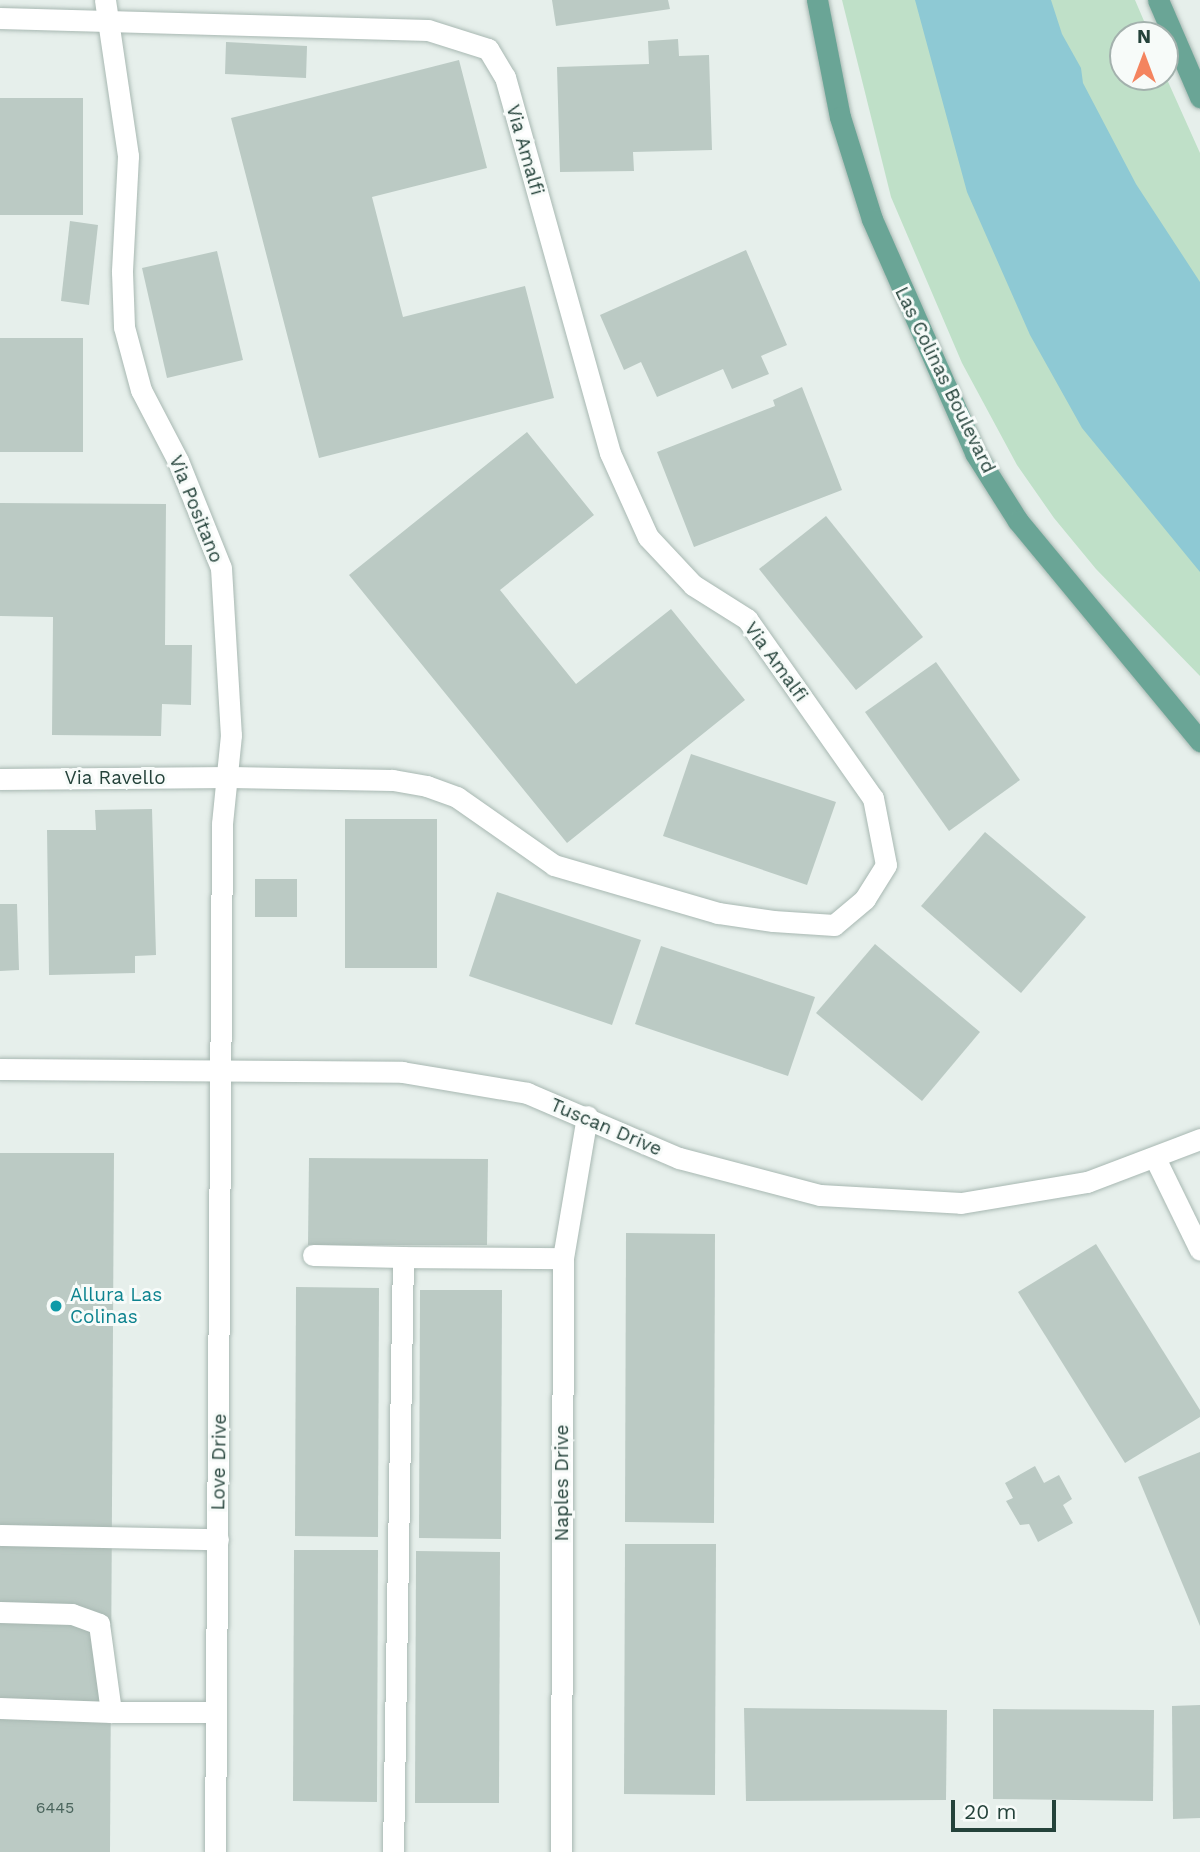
<!DOCTYPE html>
<style>
body{margin:0}
#map{position:relative;width:1200px;height:1852px;overflow:hidden;background:#e6efeb;font-family:"Work Sans",sans-serif}
div>[style]{position:absolute}
[style*='--x']{left:calc(var(--x)*1px);top:calc(var(--y)*1px);width:calc(var(--w)*1px);rotate:calc(var(--a)*1deg)}
.green>*{inset:0;background:#bfe0c8}
.water>*{inset:0;background:#8ec9d4}
.building>*{inset:0;background:#bbcac4}
.roads{filter:drop-shadow(0 0 2px #a8b8b2) drop-shadow(0 0 2px #a8b8b2)}
.minor>*{height:21px;margin:-10.5px;padding:0 10.5px;transform-origin:10.5px;border-radius:10.5px;background:#fff}
.major>*{height:21px;margin:-10.5px;padding:0 10.5px;transform-origin:10.5px;border-radius:10.5px;background:#6aa596}
.dots>*{width:19px;height:19px;translate:-50% -50%;box-sizing:border-box;border:4px solid #f7fbf9;border-radius:50%}
span{translate:-50% -50%;white-space:nowrap;text-align:center;line-height:1.15;-webkit-text-stroke:6px #f7fbf9;paint-order:stroke}
.number-label{font-size:16px;color:#4a645c}
.number-label span{-webkit-text-stroke-width:0}
.street-label{font-size:19px;color:#24423a}
.culture-label{font-size:19px;color:#0d838f}
.left{translate:0 -50%;text-align:left}
.north{position:absolute;left:1109px;top:21px;width:70px;height:70px;box-sizing:border-box;background:#f7fbf9;border:2px solid #a3b1ad;border-radius:50%;rotate:0deg;font-size:19px;font-weight:700;line-height:28px;text-align:center;color:#24423a}
.north::after{content:'';display:block;margin:auto;width:24px;height:32px;background:#f4845f;clip-path:polygon(50% 0,100% 100%,50% 72%,0 100%)}
.scale{position:absolute;left:951px;top:1800px;width:105px;height:32px;box-sizing:border-box;border:4px solid #24423a;border-top:0;padding-left:9px;font-size:21px;line-height:24px;white-space:nowrap;color:#24423a;-webkit-text-stroke:5px #f7fbf9;paint-order:stroke}
</style>
<div id="map">
<div class="green">
<i style="clip-path:polygon(842px 0,1135px 0,1150px 35px,1123px 35px,1123px 77px,1165px 75px,1200px 153px,1200px 676px,1096px 569px,1054px 518px,1017px 465px,962px 363px,891px 197px)"></i>
</div>
<div class="water">
<i style="clip-path:polygon(915px 0,1051px 0,1062px 34px,1081px 68px,1083px 83px,1136px 184px,1200px 282px,1200px 572px,1082px 428px,1030px 335px,967px 192px)"></i>
</div>
<div class="building">
<i style="clip-path:polygon(552px 0,668px 0,670px 9px,556px 26px)"></i>
<i style="clip-path:polygon(678px 39px,679px 56px,709px 55px,712px 150px,633px 152px,634px 171px,560px 172px,557px 67px,649px 64px,648px 41px)"></i>
<i style="clip-path:polygon(226px 42px,307px 46px,306px 78px,225px 74px)"></i>
<i style="clip-path:polygon(459px 60px,487px 168px,372px 197px,403px 317px,525px 286px,554px 398px,319px 458px,231px 118px)"></i>
<i style="clip-path:polygon(0 98px,83px 98px,83px 215px,0 215px)"></i>
<i style="clip-path:polygon(70px 221px,98px 225px,89px 305px,61px 301px)"></i>
<i style="clip-path:polygon(746px 250px,787px 345px,761px 356px,769px 374px,732px 389px,723px 369px,657px 397px,641px 362px,624px 370px,600px 315px)"></i>
<i style="clip-path:polygon(217px 251px,243px 360px,167px 378px,142px 268px)"></i>
<i style="clip-path:polygon(0 338px,83px 338px,83px 452px,0 452px)"></i>
<i style="clip-path:polygon(802px 387px,842px 490px,694px 547px,657px 452px,775px 406px,773px 400px)"></i>
<i style="clip-path:polygon(527px 432px,594px 515px,500px 590px,576px 684px,671px 609px,745px 700px,567px 843px,349px 575px)"></i>
<i style="clip-path:polygon(0 503px,166px 504px,165px 645px,192px 645px,191px 705px,162px 704px,161px 736px,52px 735px,53px 617px,0 616px)"></i>
<i style="clip-path:polygon(826px 516px,923px 637px,856px 690px,759px 569px)"></i>
<i style="clip-path:polygon(936px 662px,1020px 780px,949px 831px,865px 712px)"></i>
<i style="clip-path:polygon(691px 754px,836px 802px,807px 885px,663px 836px)"></i>
<i style="clip-path:polygon(152px 809px,156px 955px,135px 956px,135px 973px,49px 975px,47px 830px,96px 830px,95px 810px)"></i>
<i style="clip-path:polygon(345px 819px,437px 819px,437px 968px,345px 968px)"></i>
<i style="clip-path:polygon(985px 832px,1086px 917px,1021px 993px,921px 906px)"></i>
<i style="clip-path:polygon(255px 879px,297px 879px,297px 917px,255px 917px)"></i>
<i style="clip-path:polygon(497px 892px,641px 940px,612px 1025px,469px 976px)"></i>
<i style="clip-path:polygon(0 904px,17px 904px,19px 970px,0 971px)"></i>
<i style="clip-path:polygon(875px 944px,980px 1032px,922px 1101px,816px 1013px)"></i>
<i style="clip-path:polygon(661px 946px,815px 997px,788px 1076px,635px 1024px)"></i>
<i style="clip-path:polygon(0 1153px,114px 1153px,110px 1852px,0 1852px)"></i>
<i style="clip-path:polygon(309px 1158px,488px 1159px,487px 1245px,308px 1245px)"></i>
<i style="clip-path:polygon(626px 1233px,715px 1234px,714px 1523px,625px 1522px)"></i>
<i style="clip-path:polygon(1096px 1244px,1200px 1410px,1200px 1417px,1125px 1463px,1018px 1292px)"></i>
<i style="clip-path:polygon(296px 1287px,379px 1288px,378px 1537px,295px 1536px)"></i>
<i style="clip-path:polygon(420px 1290px,502px 1290px,501px 1539px,419px 1538px)"></i>
<i style="clip-path:polygon(1200px 1452px,1200px 1626px,1138px 1477px)"></i>
<i style="clip-path:polygon(1035px 1466px,1044px 1483px,1059px 1475px,1072px 1499px,1063px 1505px,1073px 1523px,1038px 1542px,1029px 1524px,1020px 1525px,1006px 1501px,1013px 1498px,1005px 1483px)"></i>
<i style="clip-path:polygon(625px 1544px,716px 1544px,715px 1795px,624px 1794px)"></i>
<i style="clip-path:polygon(294px 1550px,378px 1550px,377px 1802px,293px 1801px)"></i>
<i style="clip-path:polygon(416px 1551px,500px 1552px,499px 1803px,415px 1803px)"></i>
<i style="clip-path:polygon(1200px 1705px,1200px 1818px,1173px 1819px,1172px 1706px)"></i>
<i style="clip-path:polygon(744px 1708px,947px 1710px,946px 1800px,746px 1801px)"></i>
<i style="clip-path:polygon(993px 1709px,1154px 1710px,1153px 1801px,993px 1799px)"></i>
</div>
<div class="roads">
<div class="minor">
<i style="--x:105;--y:0;--w:158;--a:81.6"></i>
<i style="--x:128;--y:156;--w:116;--a:93"></i>
<i style="--x:122;--y:272;--w:55;--a:87.9"></i>
<i style="--x:124;--y:327;--w:65;--a:74.9"></i>
<i style="--x:141;--y:390;--w:80;--a:62.5"></i>
<i style="--x:178;--y:461;--w:115;--a:68.1"></i>
<i style="--x:221;--y:568;--w:167;--a:86.6"></i>
<i style="--x:231;--y:735;--w:89;--a:95.8"></i>
<i style="--x:222;--y:824;--w:1028;--a:90.39"></i>
<i style="--x:0;--y:18;--w:428;--a:1.6"></i>
<i style="--x:428;--y:30;--w:63;--a:17.6"></i>
<i style="--x:488;--y:49;--w:33;--a:59"></i>
<i style="--x:505;--y:77;--w:390;--a:74.4"></i>
<i style="--x:610;--y:453;--w:92;--a:65.7"></i>
<i style="--x:648;--y:537;--w:66;--a:46.8"></i>
<i style="--x:693;--y:585;--w:64;--a:32.2"></i>
<i style="--x:747;--y:619;--w:219;--a:54.9"></i>
<i style="--x:873;--y:798;--w:68;--a:79"></i>
<i style="--x:886;--y:865;--w:40;--a:122"></i>
<i style="--x:865;--y:899;--w:40;--a:140"></i>
<i style="--x:834;--y:925;--w:61;--a:-176.2"></i>
<i style="--x:773;--y:921;--w:56;--a:-171.7"></i>
<i style="--x:718;--y:913;--w:171;--a:-163.7"></i>
<i style="--x:554;--y:865;--w:118;--a:-145"></i>
<i style="--x:457;--y:797;--w:32;--a:-160"></i>
<i style="--x:427;--y:786;--w:36;--a:-170"></i>
<i style="--x:392;--y:780;--w:162;--a:-178.9"></i>
<i style="--x:230;--y:777;--w:230;--a:179.5"></i>
<i style="--x:0;--y:1069;--w:402;--a:0.4"></i>
<i style="--x:402;--y:1072;--w:127;--a:9.5"></i>
<i style="--x:527;--y:1093;--w:165;--a:23.2"></i>
<i style="--x:679;--y:1158;--w:146;--a:14.7"></i>
<i style="--x:820;--y:1195;--w:141;--a:3.2"></i>
<i style="--x:961;--y:1203;--w:128;--a:-9.5"></i>
<i style="--x:1087;--y:1182;--w:121;--a:-20.8"></i>
<i style="--x:1155;--y:1158;--w:102;--a:63.9"></i>
<i style="--x:313;--y:1255;--w:90;--a:1.3"></i>
<i style="--x:0;--y:1535;--w:218;--a:1.1"></i>
<i style="--x:0;--y:1612;--w:72;--a:1.6"></i>
<i style="--x:72;--y:1614;--w:29;--a:20"></i>
<i style="--x:99;--y:1624;--w:89;--a:82.2"></i>
<i style="--x:111;--y:1712;--w:111;--a:-177.9"></i>
<i style="--x:111;--y:1712;--w:105;--a:0"></i>
<i style="--x:393;--y:1852;--w:595;--a:-89.04"></i>
<i style="--x:403;--y:1257;--w:160;--a:0.4"></i>
<i style="--x:561;--y:1852;--w:594;--a:-89.81"></i>
<i style="--x:563;--y:1258;--w:144;--a:-80.4"></i>
</div>
<div class="major">
<i style="--x:817;--y:0;--w:119;--a:78.9"></i>
<i style="--x:840;--y:117;--w:107;--a:72.6"></i>
<i style="--x:872;--y:219;--w:256;--a:66.2"></i>
<i style="--x:975;--y:453;--w:80;--a:57.7"></i>
<i style="--x:1018;--y:521;--w:286;--a:50.4"></i>
<i style="--x:1158;--y:0;--w:106;--a:66.6"></i>
</div>
</div>
<div class="dots">
<i style="left:56px;top:1306px;background:#0f9aa8"></i>
</div>
<div class="number-label">
<span style="left:55px;top:1808px">6445</span>
</div>
<div class="street-label">
<span style="left:525px;top:150px;rotate:74deg">Via Amalfi</span>
<span style="left:945px;top:380px;rotate:64deg">Las Colinas Boulevard</span>
<span style="left:196px;top:509px;rotate:68deg">Via Positano</span>
<span style="left:776px;top:662px;rotate:54deg">Via Amalfi</span>
<span style="left:115px;top:778px">Via Ravello</span>
<span style="left:606px;top:1127px;rotate:23deg">Tuscan Drive</span>
<span style="left:219px;top:1462px;rotate:-89deg">Love Drive</span>
<span style="left:562px;top:1483px;rotate:-90deg">Naples Drive</span>
</div>
<div class="culture-label">
<span class="left" style="left:70px;top:1306px">Allura Las<br>Colinas</span>
</div>
<div class="north">N</div>
<div class="scale">20 m</div>
</div>
